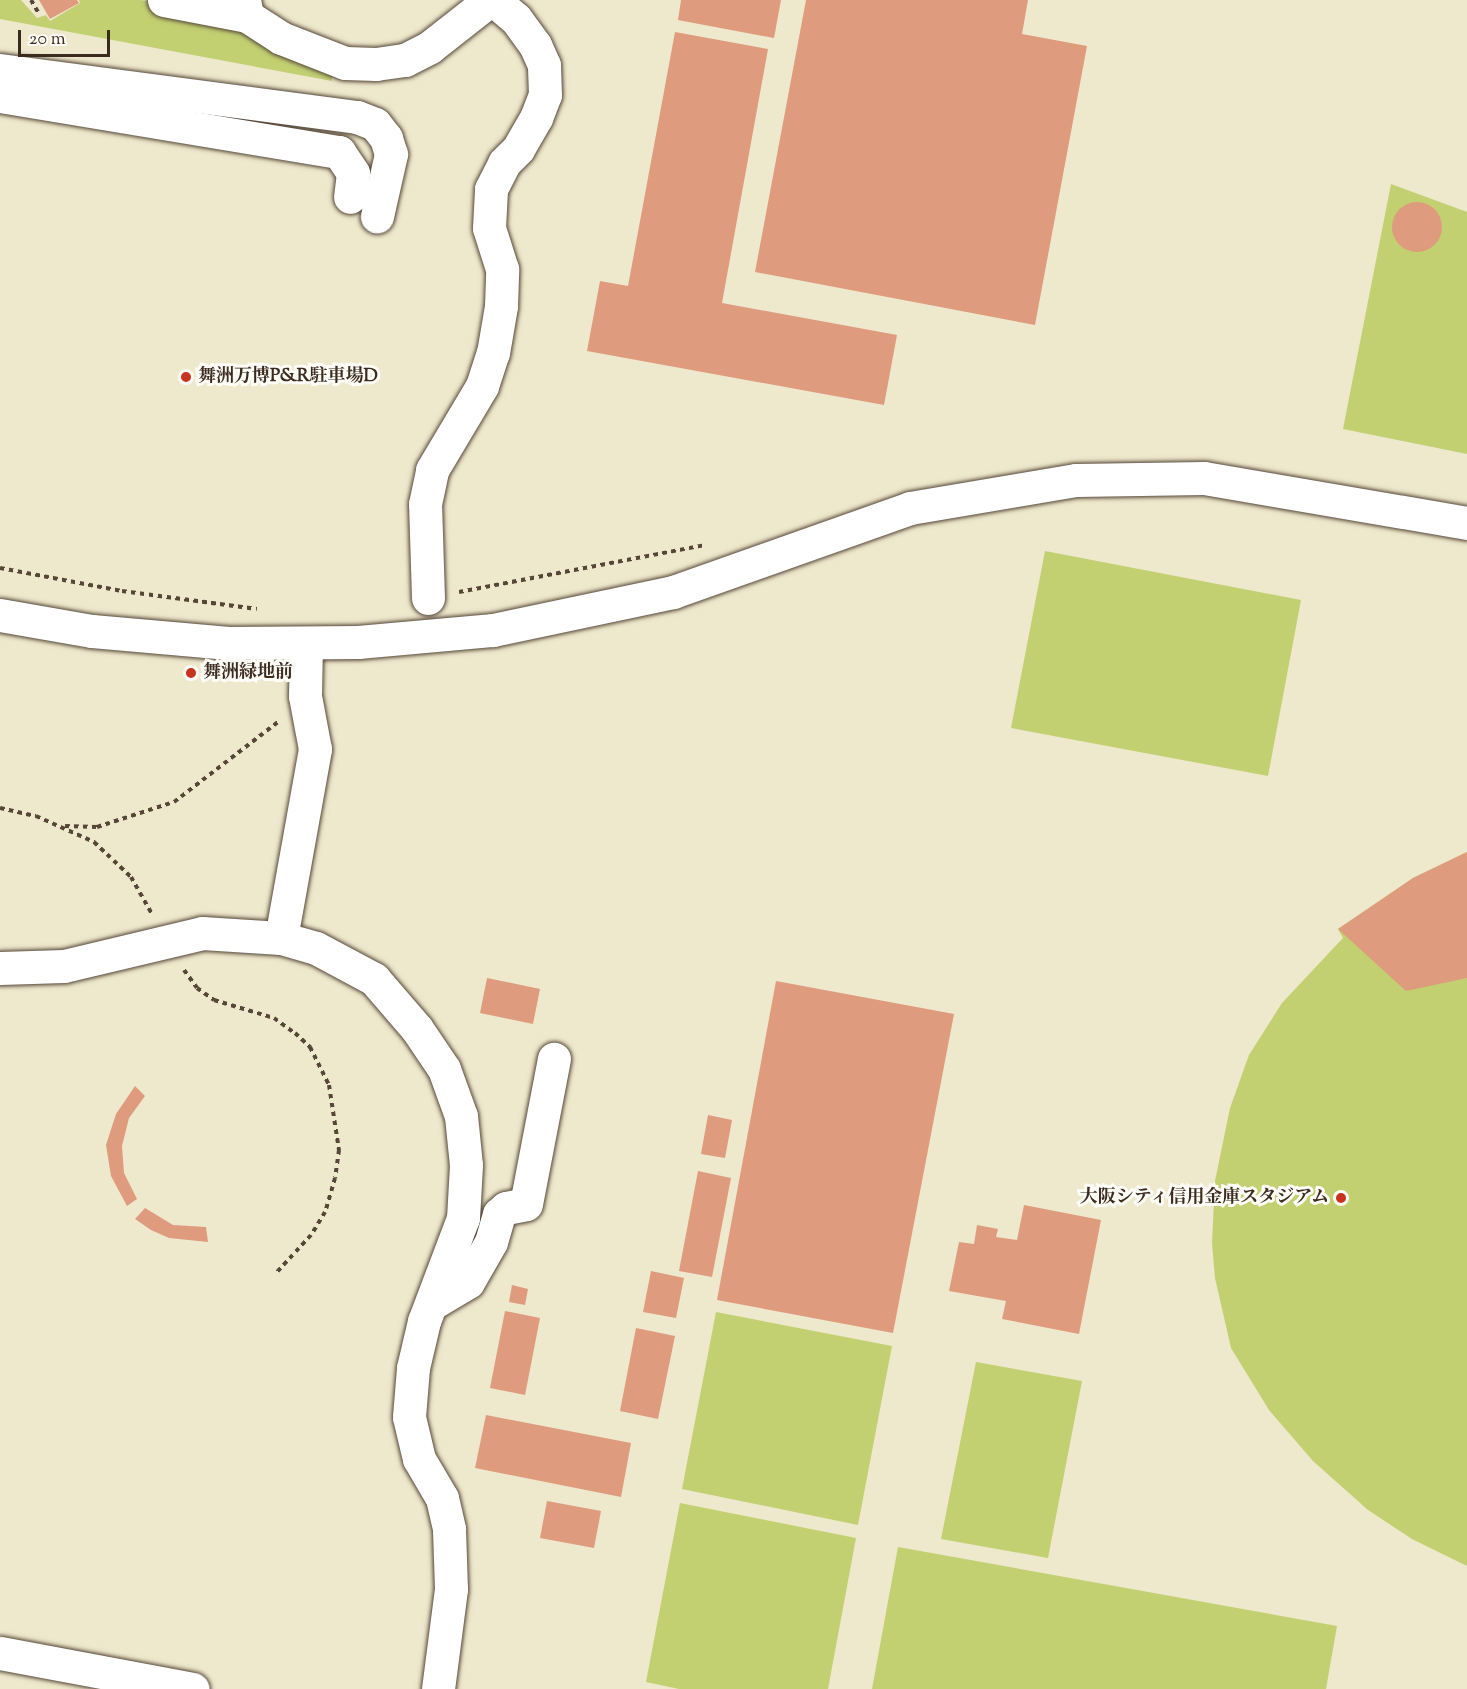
<!DOCTYPE html>
<meta charset="utf-8">
<style>
body{margin:0}
#map{position:relative;width:1467px;height:1689px;overflow:hidden;background:#eee8cc;font-family:"Sorts Mill Goudy","Noto Serif JP",serif}
div>[style]{position:absolute}
[style*='--x']{left:calc(var(--x)*1px);top:calc(var(--y)*1px);width:calc(var(--w)*1px);rotate:calc(var(--a)*1deg)}
.green>*{inset:0;background:#c2d072}
.building>*{inset:0;background:#df9b7e}
.round{border-radius:50%}
.path>*{height:4px;margin-top:-2px;transform-origin:0;background:repeating-linear-gradient(90deg,#564638 0 4.5px,transparent 0 9px)}
.roads{filter:drop-shadow(0 0 2px #564638) drop-shadow(0 0 2px #564638)}
.minor>*{height:33px;margin:-16.5px;padding:0 16.5px;transform-origin:16.5px;border-radius:16.5px;background:#fff}
.dots>*{width:16px;height:16px;translate:-50% -50%;box-sizing:border-box;border:3px solid #fdfcf7;border-radius:50%}
span{translate:-50% -50%;white-space:nowrap;text-align:center;line-height:1.15;-webkit-text-stroke:6px #fdfcf7;paint-order:stroke}
.poi-label{font-size:18px;color:#3b2a1e;font-weight:700}
.left{translate:0 -50%;text-align:left}
.right{translate:-100% -50%;text-align:right}
.scale{position:absolute;left:18px;top:30px;width:92px;height:27px;box-sizing:border-box;border:3px solid #3b2a1e;border-top:0;padding-left:8px;font-size:18px;line-height:21px;white-space:nowrap;color:#3b2a1e;-webkit-text-stroke:4px #fdfcf7;paint-order:stroke}
</style>
<div id="map">
<div class="green">
<i style="clip-path:polygon(0 0,21px 0,37px 18px,46px 15px,50px 21px,80px 3px,79px 0,141px 0,227px 18px,332px 74px,332px 81px,0 19px)"></i>
<i style="clip-path:polygon(1391px 184px,1467px 212px,1467px 454px,1343px 429px)"></i>
<i style="clip-path:polygon(1045px 551px,1301px 600px,1268px 776px,1011px 728px)"></i>
<i style="clip-path:polygon(1467px 852px,1467px 1566px,1412px 1539px,1368px 1510px,1313px 1461px,1269px 1410px,1231px 1348px,1215px 1278px,1212px 1243px,1215px 1181px,1230px 1108px,1249px 1055px,1282px 1003px,1343px 938px,1338px 929px,1413px 878px)"></i>
<i style="clip-path:polygon(716px 1312px,892px 1346px,858px 1525px,682px 1489px)"></i>
<i style="clip-path:polygon(976px 1362px,1082px 1381px,1048px 1558px,941px 1539px)"></i>
<i style="clip-path:polygon(680px 1503px,856px 1538px,828px 1689px,679px 1689px,646px 1682px)"></i>
<i style="clip-path:polygon(898px 1547px,1337px 1626px,1326px 1689px,872px 1689px)"></i>
</div>
<div class="building">
<i style="clip-path:polygon(39px 0,77px 0,79px 3px,50px 19px)"></i>
<i style="clip-path:polygon(681px 0,781px 0,774px 38px,678px 20px)"></i>
<i style="clip-path:polygon(806px 0,1028px 0,1022px 34px,1087px 46px,1035px 325px,755px 272px)"></i>
<i style="clip-path:polygon(675px 32px,768px 49px,722px 303px,897px 335px,884px 405px,587px 351px,600px 281px,628px 286px)"></i>
<i class="round" style="left:1392px;top:202px;width:50px;height:50px"></i>
<i style="clip-path:polygon(1467px 852px,1467px 978px,1406px 991px,1338px 929px,1413px 878px)"></i>
<i style="clip-path:polygon(487px 978px,540px 989px,533px 1024px,480px 1013px)"></i>
<i style="clip-path:polygon(776px 981px,954px 1014px,893px 1333px,717px 1300px)"></i>
<i style="clip-path:polygon(135px 1086px,145px 1096px,129px 1118px,122px 1146px,124px 1173px,137px 1199px,127px 1206px,111px 1176px,106px 1145px,116px 1114px)"></i>
<i style="clip-path:polygon(708px 1115px,732px 1120px,725px 1158px,701px 1154px)"></i>
<i style="clip-path:polygon(698px 1171px,731px 1178px,712px 1277px,679px 1271px)"></i>
<i style="clip-path:polygon(1024px 1205px,1101px 1220px,1079px 1334px,1002px 1319px,1006px 1301px,949px 1291px,959px 1242px,974px 1244px,977px 1225px,998px 1229px,996px 1237px,1017px 1240px)"></i>
<i style="clip-path:polygon(145px 1208px,173px 1225px,206px 1227px,208px 1242px,169px 1238px,151px 1230px,135px 1219px)"></i>
<i style="clip-path:polygon(651px 1271px,684px 1278px,676px 1318px,643px 1312px)"></i>
<i style="clip-path:polygon(512px 1285px,528px 1289px,525px 1305px,509px 1302px)"></i>
<i style="clip-path:polygon(505px 1311px,540px 1318px,525px 1395px,490px 1388px)"></i>
<i style="clip-path:polygon(636px 1328px,675px 1336px,658px 1419px,620px 1411px)"></i>
<i style="clip-path:polygon(486px 1415px,631px 1443px,621px 1497px,475px 1468px)"></i>
<i style="clip-path:polygon(547px 1501px,601px 1511px,594px 1548px,540px 1538px)"></i>
</div>
<div class="path">
<i style="--x:31;--y:0;--w:16;--a:60"></i>
<i style="--x:0;--y:568;--w:124;--a:10.7"></i>
<i style="--x:122;--y:591;--w:136;--a:7.6"></i>
<i style="--x:459;--y:592;--w:250;--a:-10.8"></i>
<i style="--x:0;--y:808;--w:37;--a:13"></i>
<i style="--x:36;--y:816;--w:64;--a:24.1"></i>
<i style="--x:94;--y:842;--w:51;--a:43.4"></i>
<i style="--x:131;--y:877;--w:43;--a:60.4"></i>
<i style="--x:65;--y:826;--w:32;--a:2"></i>
<i style="--x:97;--y:827;--w:81;--a:-18"></i>
<i style="--x:174;--y:802;--w:131;--a:-37.6"></i>
<i style="--x:184;--y:970;--w:22;--a:54"></i>
<i style="--x:197;--y:988;--w:21;--a:35"></i>
<i style="--x:214;--y:1000;--w:63;--a:16.7"></i>
<i style="--x:274;--y:1018;--w:26;--a:36"></i>
<i style="--x:295;--y:1033;--w:21;--a:43"></i>
<i style="--x:310;--y:1047;--w:42;--a:63.4"></i>
<i style="--x:329;--y:1085;--w:66;--a:81.3"></i>
<i style="--x:339;--y:1150;--w:28;--a:98"></i>
<i style="--x:335;--y:1178;--w:35;--a:106"></i>
<i style="--x:325;--y:1212;--w:27;--a:121"></i>
<i style="--x:311;--y:1235;--w:50;--a:132.6"></i>
</div>
<div class="roads">
<div class="minor">
<i style="--x:164;--y:0;--w:85;--a:10.9"></i>
<i style="--x:244;--y:0;--w:16;--a:79"></i>
<i style="--x:247;--y:16;--w:40;--a:32.9"></i>
<i style="--x:281;--y:38;--w:69;--a:21.3"></i>
<i style="--x:345;--y:63;--w:31;--a:2"></i>
<i style="--x:376;--y:64;--w:29;--a:-8"></i>
<i style="--x:405;--y:60;--w:28;--a:-27"></i>
<i style="--x:430;--y:47;--w:76;--a:-38.1"></i>
<i style="--x:0;--y:70;--w:360;--a:7.5"></i>
<i style="--x:357;--y:117;--w:19;--a:21"></i>
<i style="--x:375;--y:124;--w:18;--a:52"></i>
<i style="--x:386;--y:138;--w:17;--a:73"></i>
<i style="--x:391;--y:154;--w:64;--a:102.7"></i>
<i style="--x:0;--y:96;--w:344;--a:9.4"></i>
<i style="--x:339;--y:152;--w:25;--a:56"></i>
<i style="--x:353;--y:173;--w:24;--a:97"></i>
<i style="--x:428;--y:598;--w:94;--a:-91.8"></i>
<i style="--x:425;--y:504;--w:35;--a:-78"></i>
<i style="--x:432;--y:470;--w:98;--a:-59.2"></i>
<i style="--x:482;--y:386;--w:35;--a:-72"></i>
<i style="--x:493;--y:353;--w:48;--a:-80.3"></i>
<i style="--x:501;--y:306;--w:37;--a:-88"></i>
<i style="--x:502;--y:269;--w:43;--a:-107.6"></i>
<i style="--x:489;--y:228;--w:39;--a:-87"></i>
<i style="--x:491;--y:189;--w:29;--a:-63"></i>
<i style="--x:504;--y:163;--w:20;--a:-45"></i>
<i style="--x:518;--y:149;--w:36;--a:-60"></i>
<i style="--x:536;--y:118;--w:25;--a:-69"></i>
<i style="--x:545;--y:95;--w:30;--a:-92"></i>
<i style="--x:544;--y:65;--w:22;--a:-114"></i>
<i style="--x:535;--y:45;--w:32;--a:-126"></i>
<i style="--x:516;--y:19;--w:30;--a:-140"></i>
<i style="--x:0;--y:615;--w:93;--a:9.9"></i>
<i style="--x:92;--y:631;--w:137;--a:5"></i>
<i style="--x:228;--y:643;--w:130;--a:-0.4"></i>
<i style="--x:358;--y:642;--w:136;--a:-5.1"></i>
<i style="--x:493;--y:630;--w:184;--a:-11.9"></i>
<i style="--x:673;--y:592;--w:251;--a:-19.5"></i>
<i style="--x:910;--y:508;--w:168;--a:-9.6"></i>
<i style="--x:1076;--y:480;--w:128;--a:-0.9"></i>
<i style="--x:1204;--y:478;--w:267;--a:9.7"></i>
<i style="--x:281;--y:938;--w:192;--a:-79.8"></i>
<i style="--x:315;--y:749;--w:54;--a:-100.7"></i>
<i style="--x:305;--y:696;--w:53;--a:-88.9"></i>
<i style="--x:0;--y:968;--w:64;--a:-1.8"></i>
<i style="--x:64;--y:966;--w:142;--a:-13.4"></i>
<i style="--x:202;--y:933;--w:79;--a:3.6"></i>
<i style="--x:281;--y:938;--w:36;--a:16"></i>
<i style="--x:316;--y:948;--w:66;--a:28.1"></i>
<i style="--x:374;--y:979;--w:66;--a:49.3"></i>
<i style="--x:417;--y:1029;--w:48;--a:56"></i>
<i style="--x:444;--y:1069;--w:50;--a:70.1"></i>
<i style="--x:461;--y:1116;--w:49;--a:84.2"></i>
<i style="--x:466;--y:1165;--w:53;--a:93.2"></i>
<i style="--x:463;--y:1218;--w:110;--a:110.7"></i>
<i style="--x:424;--y:1321;--w:48;--a:103.2"></i>
<i style="--x:413;--y:1368;--w:49;--a:94.7"></i>
<i style="--x:409;--y:1417;--w:43;--a:76.6"></i>
<i style="--x:419;--y:1459;--w:45;--a:59.5"></i>
<i style="--x:442;--y:1498;--w:32;--a:77"></i>
<i style="--x:449;--y:1529;--w:60;--a:88.1"></i>
<i style="--x:451;--y:1589;--w:101;--a:97.4"></i>
<i style="--x:431;--y:1304;--w:43;--a:-30.7"></i>
<i style="--x:468;--y:1282;--w:46;--a:-60.1"></i>
<i style="--x:491;--y:1242;--w:29;--a:-74"></i>
<i style="--x:499;--y:1214;--w:9;--a:-41"></i>
<i style="--x:506;--y:1208;--w:20;--a:-11"></i>
<i style="--x:526;--y:1204;--w:148;--a:-79.1"></i>
<i style="--x:0;--y:1653;--w:196;--a:10.6"></i>
</div>
</div>
<div class="dots">
<i style="left:186px;top:377px;background:#c8321e"></i>
<i style="left:191px;top:673px;background:#c8321e"></i>
<i style="left:1341px;top:1198px;background:#c8321e"></i>
</div>
<div class="poi-label">
<span class="left" style="left:198px;top:377px">舞洲万博P&amp;R駐車場D</span>
<span class="left" style="left:203px;top:673px">舞洲緑地前</span>
<span class="right" style="left:1329px;top:1198px">大阪シティ信用金庫スタジアム</span>
</div>
<div class="scale">20 m</div>
</div>
